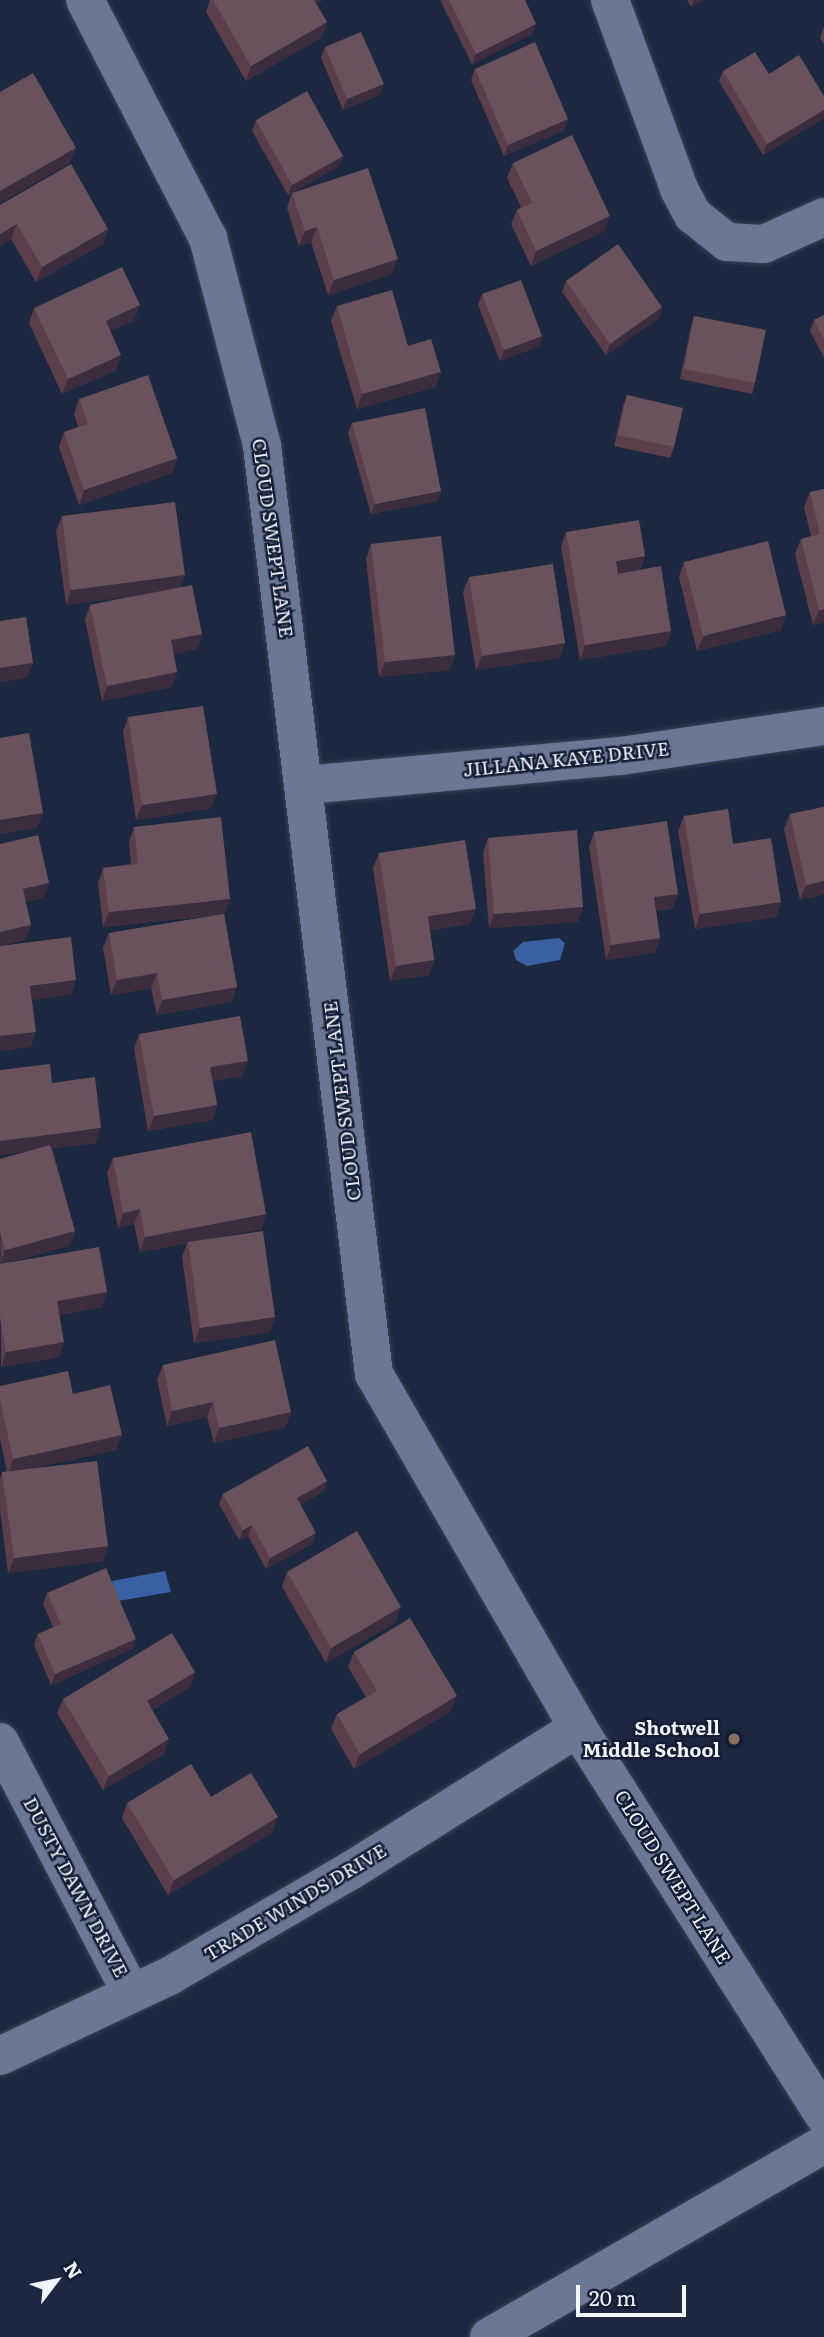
<!DOCTYPE html>
<style>
body{margin:0}
#map{position:relative;width:824px;height:2337px;overflow:hidden;background:#1c283f;font-family:Literata,serif}
div>[style]{position:absolute}
[style*='--x']{left:calc(var(--x)*1px);top:calc(var(--y)*1px);width:calc(var(--w)*1px);rotate:calc(var(--a)*1deg)}
.water>*{inset:0;background:#3860a2}
.roads{filter:drop-shadow(0 0 2px #394255) drop-shadow(0 0 2px #394255)}
.street>*{height:38px;margin:-19px;padding:0 19px;transform-origin:19px;border-radius:19px;background:#6a7894}
.wall>*{inset:0;background:#5a3f4a}
.shaded-wall>*{inset:0;background:#3b2d3d}
.building>*{inset:0;background:#6a525d}
.dots>*{width:19px;height:19px;translate:-50% -50%;box-sizing:border-box;border:4px solid #131e34;border-radius:50%}
span{translate:-50% -50%;white-space:nowrap;text-align:center;line-height:1.15;-webkit-text-stroke:5px #131e34;paint-order:stroke}
.street-label{font-size:19px;color:#f0f5fe}
.poi-label{font-size:19px;color:#f0f5fe;font-weight:700}
.right{translate:-100% -50%;text-align:right}
.north{position:absolute;left:21px;top:2246px;width:70px;height:70px;-webkit-text-stroke:5px #131e34;paint-order:stroke;rotate:58deg;font-size:19px;font-weight:700;line-height:28px;text-align:center;color:#f0f5fe}
.north::after{content:'';display:block;margin:auto;width:24px;height:32px;background:#f0f5fe;clip-path:polygon(50% 0,100% 100%,50% 72%,0 100%)}
.scale{position:absolute;left:576px;top:2285px;width:110px;height:32px;box-sizing:border-box;border:4px solid #f0f5fe;border-top:0;padding-left:9px;font-size:21px;line-height:24px;white-space:nowrap;color:#f0f5fe;-webkit-text-stroke:5px #131e34;paint-order:stroke}
</style>
<div id="map">
<div class="water">
<i style="clip-path:polygon(559px 938px,565px 943px,560px 960px,527px 966px,516px 960px,513px 951px,523px 942px)"></i>
<i style="clip-path:polygon(165px 1571px,171px 1592px,118px 1601px,112px 1581px)"></i>
</div>
<div class="roads">
<div class="street">
<i style="--x:85;--y:0;--w:268;--a:62.7"></i>
<i style="--x:208;--y:238;--w:215;--a:75.4"></i>
<i style="--x:262;--y:446;--w:935;--a:83.12"></i>
<i style="--x:374;--y:1374;--w:409;--a:60"></i>
<i style="--x:578;--y:1728;--w:459;--a:57.6"></i>
<i style="--x:610;--y:0;--w:201;--a:69.9"></i>
<i style="--x:679;--y:189;--w:30;--a:62"></i>
<i style="--x:693;--y:215;--w:43;--a:38.5"></i>
<i style="--x:727;--y:242;--w:37;--a:3"></i>
<i style="--x:764;--y:244;--w:66;--a:-24.2"></i>
<i style="--x:306;--y:785;--w:316;--a:-5.3"></i>
<i style="--x:621;--y:756;--w:205;--a:-8.4"></i>
<i style="--x:0;--y:1742;--w:284;--a:62.4"></i>
<i style="--x:0;--y:2056;--w:189;--a:-25.3"></i>
<i style="--x:171;--y:1975;--w:207;--a:-30.2"></i>
<i style="--x:350;--y:1871;--w:269;--a:-32.1"></i>
<i style="--x:489;--y:2337;--w:387;--a:-29.9"></i>
</div>
</div>
<div class="wall">
<i style="clip-path:polygon(210px 0,323px 0,316px 4px,327px 22px,322px 37px,246px 81px,206px 12px)"></i>
<i style="clip-path:polygon(440px 0,525px 0,536px 24px,532px 34px,472px 64px)"></i>
<i style="clip-path:polygon(687px 0,703px 0,691px 7px)"></i>
<i style="clip-path:polygon(824px 26px,824px 44px,820px 38px)"></i>
<i style="clip-path:polygon(325px 47px,380px 95px,343px 110px,321px 58px)"></i>
<i style="clip-path:polygon(475px 69px,568px 119px,564px 130px,504px 156px,471px 80px)"></i>
<i style="clip-path:polygon(723px 71px,824px 96px,824px 118px,763px 155px,719px 81px)"></i>
<i style="clip-path:polygon(256px 120px,343px 156px,339px 166px,288px 195px,252px 131px)"></i>
<i style="clip-path:polygon(513px 163px,604px 231px,531px 266px,511px 224px,517px 210px,521px 207px,507px 178px)"></i>
<i style="clip-path:polygon(292px 193px,392px 274px,328px 295px,311px 242px,299px 246px,287px 208px)"></i>
<i style="clip-path:polygon(0 205px,108px 229px,103px 244px,36px 282px,11px 239px,0 246px)"></i>
<i style="clip-path:polygon(566px 281px,662px 307px,659px 318px,606px 355px,562px 292px)"></i>
<i style="clip-path:polygon(482px 294px,542px 336px,539px 346px,500px 361px,478px 305px)"></i>
<i style="clip-path:polygon(337px 306px,408px 346px,435px 387px,357px 409px,331px 321px)"></i>
<i style="clip-path:polygon(34px 308px,134px 320px,110px 331px,116px 370px,62px 394px,29px 323px)"></i>
<i style="clip-path:polygon(824px 315px,824px 358px,810px 331px,814px 320px)"></i>
<i style="clip-path:polygon(694px 316px,755px 383px,752px 394px,680px 379px,691px 326px)"></i>
<i style="clip-path:polygon(627px 395px,674px 447px,670px 458px,614px 446px,623px 406px)"></i>
<i style="clip-path:polygon(79px 399px,177px 458px,172px 473px,79px 505px,59px 447px,64px 432px,78px 427px,74px 414px)"></i>
<i style="clip-path:polygon(352px 423px,441px 491px,437px 501px,371px 514px,348px 433px)"></i>
<i style="clip-path:polygon(824px 489px,824px 622px,813px 625px,795px 554px,801px 539px,811px 536px,804px 507px,810px 492px)"></i>
<i style="clip-path:polygon(62px 516px,181px 587px,202px 634px,197px 649px,173px 654px,172px 687px,102px 701px,85px 620px,90px 605px,137px 595px,66px 605px,56px 531px)"></i>
<i style="clip-path:polygon(566px 532px,645px 556px,640px 570px,671px 631px,666px 646px,580px 660px,561px 547px)"></i>
<i style="clip-path:polygon(371px 544px,455px 655px,449px 670px,379px 677px,366px 559px)"></i>
<i style="clip-path:polygon(684px 562px,781px 630px,697px 651px,679px 577px)"></i>
<i style="clip-path:polygon(469px 577px,565px 643px,559px 658px,476px 670px,463px 592px)"></i>
<i style="clip-path:polygon(128px 717px,211px 808px,136px 820px,123px 732px)"></i>
<i style="clip-path:polygon(824px 807px,824px 894px,800px 900px,784px 829px,790px 814px)"></i>
<i style="clip-path:polygon(684px 816px,733px 844px,781px 902px,776px 917px,695px 929px,678px 831px)"></i>
<i style="clip-path:polygon(134px 827px,225px 914px,224px 914px,237px 987px,231px 1002px,157px 1015px,151px 988px,111px 995px,103px 948px,109px 933px,217px 915px,103px 927px,98px 883px,103px 868px,131px 864px,129px 842px)"></i>
<i style="clip-path:polygon(594px 832px,678px 894px,672px 909px,656px 911px,660px 938px,655px 952px,606px 960px,589px 847px)"></i>
<i style="clip-path:polygon(488px 838px,578px 922px,489px 928px,483px 853px)"></i>
<i style="clip-path:polygon(379px 853px,470px 924px,430px 930px,434px 960px,429px 975px,390px 981px,373px 868px)"></i>
<i style="clip-path:polygon(139px 1034px,242px 1076px,213px 1081px,217px 1105px,212px 1120px,148px 1131px,134px 1049px)"></i>
<i style="clip-path:polygon(52px 1083px,96px 1143px,52px 1148px,75px 1231px,69px 1246px,10px 1262px,102px 1307px,60px 1315px,59px 1357px,1px 1367px,0 1159px,26px 1152px)"></i>
<i style="clip-path:polygon(113px 1158px,266px 1214px,261px 1229px,203px 1240px,270px 1332px,194px 1343px,182px 1257px,187px 1243px,140px 1252px,134px 1224px,118px 1228px,107px 1173px)"></i>
<i style="clip-path:polygon(163px 1365px,291px 1412px,285px 1427px,214px 1443px,207px 1417px,167px 1426px,157px 1380px)"></i>
<i style="clip-path:polygon(0 1386px,73px 1394px,116px 1450px,28px 1469px,108px 1546px,103px 1561px,8px 1573px,0 1510px,0 1479px,2px 1472px,7px 1472px,0 1439px)"></i>
<i style="clip-path:polygon(327px 1481px,324px 1491px,300px 1505px,312px 1544px,266px 1569px,248px 1536px,239px 1540px,219px 1504px,223px 1494px)"></i>
<i style="clip-path:polygon(287px 1572px,396px 1622px,326px 1663px,282px 1587px)"></i>
<i style="clip-path:polygon(47px 1593px,132px 1649px,51px 1685px,34px 1645px,38px 1634px,53px 1627px,43px 1604px)"></i>
<i style="clip-path:polygon(354px 1652px,451px 1711px,354px 1769px,331px 1729px,337px 1714px,366px 1697px,348px 1667px)"></i>
<i style="clip-path:polygon(195px 1672px,190px 1687px,152px 1710px,164px 1754px,103px 1790px,57px 1713px,63px 1699px)"></i>
<i style="clip-path:polygon(211px 1797px,273px 1832px,168px 1895px,122px 1818px,127px 1803px)"></i>
</div>
<div class="shaded-wall">
<i style="clip-path:polygon(309px 0,323px 0,306px 10px)"></i>
<i style="clip-path:polygon(694px 0,703px 0,691px 7px)"></i>
<i style="clip-path:polygon(327px 22px,322px 37px,246px 81px,251px 66px)"></i>
<i style="clip-path:polygon(536px 24px,532px 34px,472px 64px,476px 54px)"></i>
<i style="clip-path:polygon(384px 84px,380px 95px,343px 110px,347px 99px)"></i>
<i style="clip-path:polygon(824px 110px,824px 118px,763px 155px,767px 144px)"></i>
<i style="clip-path:polygon(568px 119px,564px 130px,504px 156px,508px 145px)"></i>
<i style="clip-path:polygon(76px 148px,70px 163px,0 203px,0 191px)"></i>
<i style="clip-path:polygon(343px 156px,339px 166px,288px 195px,292px 185px)"></i>
<i style="clip-path:polygon(610px 216px,604px 231px,531px 266px,536px 251px)"></i>
<i style="clip-path:polygon(17px 224px,11px 239px,0 246px,0 234px)"></i>
<i style="clip-path:polygon(317px 227px,311px 242px,299px 246px,305px 231px)"></i>
<i style="clip-path:polygon(108px 229px,103px 244px,36px 282px,42px 267px)"></i>
<i style="clip-path:polygon(398px 259px,392px 274px,328px 295px,334px 280px)"></i>
<i style="clip-path:polygon(140px 305px,134px 320px,100px 336px,106px 321px)"></i>
<i style="clip-path:polygon(662px 307px,659px 318px,606px 355px,610px 344px)"></i>
<i style="clip-path:polygon(542px 336px,539px 346px,500px 361px,504px 350px)"></i>
<i style="clip-path:polygon(121px 355px,116px 370px,62px 394px,68px 379px)"></i>
<i style="clip-path:polygon(441px 372px,435px 387px,357px 409px,362px 394px)"></i>
<i style="clip-path:polygon(177px 458px,172px 473px,79px 505px,84px 490px)"></i>
<i style="clip-path:polygon(441px 491px,437px 501px,371px 514px,375px 504px)"></i>
<i style="clip-path:polygon(645px 556px,639px 571px,610px 576px,616px 561px)"></i>
<i style="clip-path:polygon(185px 575px,180px 590px,66px 605px,71px 590px)"></i>
<i style="clip-path:polygon(824px 609px,824px 622px,813px 625px,819px 610px)"></i>
<i style="clip-path:polygon(786px 615px,781px 630px,697px 651px,703px 636px)"></i>
<i style="clip-path:polygon(671px 631px,666px 646px,580px 660px,585px 645px)"></i>
<i style="clip-path:polygon(202px 634px,197px 649px,165px 655px,171px 640px)"></i>
<i style="clip-path:polygon(565px 643px,559px 658px,476px 670px,482px 656px)"></i>
<i style="clip-path:polygon(455px 655px,449px 670px,379px 677px,385px 662px)"></i>
<i style="clip-path:polygon(33px 663px,27px 678px,0 682px,0 668px)"></i>
<i style="clip-path:polygon(177px 672px,172px 687px,102px 701px,107px 686px)"></i>
<i style="clip-path:polygon(217px 794px,211px 808px,136px 820px,142px 805px)"></i>
<i style="clip-path:polygon(43px 813px,37px 828px,0 834px,0 820px)"></i>
<i style="clip-path:polygon(824px 881px,824px 894px,800px 900px,806px 885px)"></i>
<i style="clip-path:polygon(49px 883px,43px 898px,17px 904px,23px 889px)"></i>
<i style="clip-path:polygon(678px 894px,672px 909px,649px 912px,654px 897px)"></i>
<i style="clip-path:polygon(230px 899px,225px 914px,103px 927px,109px 912px)"></i>
<i style="clip-path:polygon(781px 902px,776px 917px,695px 929px,700px 914px)"></i>
<i style="clip-path:polygon(583px 907px,578px 922px,489px 928px,494px 914px)"></i>
<i style="clip-path:polygon(476px 909px,470px 924px,422px 931px,428px 916px)"></i>
<i style="clip-path:polygon(31px 925px,26px 940px,0 946px,0 932px)"></i>
<i style="clip-path:polygon(660px 938px,655px 952px,606px 960px,611px 945px)"></i>
<i style="clip-path:polygon(434px 960px,429px 975px,390px 981px,396px 966px)"></i>
<i style="clip-path:polygon(157px 973px,151px 988px,111px 995px,117px 980px)"></i>
<i style="clip-path:polygon(76px 980px,71px 995px,25px 1001px,30px 986px)"></i>
<i style="clip-path:polygon(237px 987px,231px 1002px,157px 1015px,162px 1000px)"></i>
<i style="clip-path:polygon(36px 1032px,31px 1047px,0 1051px,0 1036px)"></i>
<i style="clip-path:polygon(248px 1061px,242px 1076px,205px 1082px,210px 1067px)"></i>
<i style="clip-path:polygon(217px 1105px,212px 1120px,148px 1131px,154px 1116px)"></i>
<i style="clip-path:polygon(101px 1128px,96px 1143px,0 1155px,0 1141px)"></i>
<i style="clip-path:polygon(140px 1209px,134px 1224px,118px 1228px,123px 1213px)"></i>
<i style="clip-path:polygon(266px 1214px,261px 1229px,140px 1252px,145px 1237px)"></i>
<i style="clip-path:polygon(75px 1231px,69px 1246px,0 1265px,5px 1250px)"></i>
<i style="clip-path:polygon(107px 1292px,102px 1307px,52px 1316px,57px 1301px)"></i>
<i style="clip-path:polygon(275px 1317px,270px 1332px,194px 1343px,200px 1328px)"></i>
<i style="clip-path:polygon(64px 1342px,59px 1357px,1px 1367px,6px 1352px)"></i>
<i style="clip-path:polygon(213px 1402px,207px 1417px,167px 1426px,172px 1411px)"></i>
<i style="clip-path:polygon(291px 1412px,285px 1427px,214px 1443px,219px 1428px)"></i>
<i style="clip-path:polygon(122px 1435px,116px 1450px,8px 1474px,13px 1459px)"></i>
<i style="clip-path:polygon(327px 1481px,324px 1491px,293px 1509px,297px 1498px)"></i>
<i style="clip-path:polygon(252px 1525px,248px 1536px,239px 1540px,243px 1530px)"></i>
<i style="clip-path:polygon(316px 1533px,312px 1544px,266px 1569px,270px 1558px)"></i>
<i style="clip-path:polygon(108px 1546px,103px 1561px,8px 1573px,14px 1558px)"></i>
<i style="clip-path:polygon(401px 1607px,396px 1622px,326px 1663px,331px 1648px)"></i>
<i style="clip-path:polygon(136px 1639px,132px 1649px,51px 1685px,55px 1674px)"></i>
<i style="clip-path:polygon(195px 1672px,190px 1687px,141px 1716px,147px 1701px)"></i>
<i style="clip-path:polygon(457px 1696px,451px 1711px,354px 1769px,360px 1754px)"></i>
<i style="clip-path:polygon(169px 1739px,164px 1754px,103px 1790px,109px 1776px)"></i>
<i style="clip-path:polygon(278px 1817px,273px 1832px,168px 1895px,174px 1880px)"></i>
</div>
<div class="building">
<i style="clip-path:polygon(213px 0,314px 0,327px 22px,251px 66px)"></i>
<i style="clip-path:polygon(449px 0,525px 0,536px 24px,476px 54px)"></i>
<i style="clip-path:polygon(361px 32px,384px 84px,347px 99px,325px 47px)"></i>
<i style="clip-path:polygon(535px 42px,568px 119px,508px 145px,475px 69px)"></i>
<i style="clip-path:polygon(755px 52px,769px 74px,799px 55px,824px 96px,824px 110px,767px 144px,723px 71px)"></i>
<i style="clip-path:polygon(33px 73px,76px 148px,0 191px,0 92px)"></i>
<i style="clip-path:polygon(307px 91px,343px 156px,292px 185px,256px 120px)"></i>
<i style="clip-path:polygon(572px 135px,610px 216px,536px 251px,517px 210px,532px 203px,513px 163px)"></i>
<i style="clip-path:polygon(71px 164px,108px 229px,42px 267px,17px 224px,0 234px,0 205px)"></i>
<i style="clip-path:polygon(368px 168px,398px 259px,334px 280px,317px 227px,305px 231px,292px 193px)"></i>
<i style="clip-path:polygon(618px 244px,662px 307px,610px 344px,566px 281px)"></i>
<i style="clip-path:polygon(122px 267px,140px 305px,106px 321px,121px 355px,68px 379px,34px 308px)"></i>
<i style="clip-path:polygon(521px 280px,542px 336px,504px 350px,482px 294px)"></i>
<i style="clip-path:polygon(392px 290px,408px 346px,431px 339px,441px 372px,362px 394px,337px 306px)"></i>
<i style="clip-path:polygon(824px 315px,824px 339px,814px 320px)"></i>
<i style="clip-path:polygon(694px 316px,766px 330px,755px 383px,684px 369px)"></i>
<i style="clip-path:polygon(148px 375px,177px 458px,84px 490px,64px 432px,88px 424px,79px 399px)"></i>
<i style="clip-path:polygon(627px 395px,683px 408px,674px 447px,618px 435px)"></i>
<i style="clip-path:polygon(425px 408px,441px 491px,375px 504px,352px 423px)"></i>
<i style="clip-path:polygon(824px 489px,824px 609px,819px 610px,801px 539px,820px 534px,810px 492px)"></i>
<i style="clip-path:polygon(175px 502px,185px 575px,71px 590px,62px 516px)"></i>
<i style="clip-path:polygon(639px 520px,645px 556px,616px 561px,618px 574px,661px 566px,671px 631px,585px 645px,566px 532px)"></i>
<i style="clip-path:polygon(441px 536px,455px 655px,385px 662px,371px 544px)"></i>
<i style="clip-path:polygon(768px 541px,786px 615px,703px 636px,684px 562px)"></i>
<i style="clip-path:polygon(553px 564px,565px 643px,482px 656px,469px 577px)"></i>
<i style="clip-path:polygon(192px 585px,202px 634px,171px 640px,177px 672px,107px 686px,90px 605px)"></i>
<i style="clip-path:polygon(26px 617px,33px 663px,0 668px,0 621px)"></i>
<i style="clip-path:polygon(203px 706px,217px 794px,142px 805px,128px 717px)"></i>
<i style="clip-path:polygon(29px 733px,43px 813px,0 820px,0 738px)"></i>
<i style="clip-path:polygon(824px 807px,824px 881px,806px 885px,790px 814px)"></i>
<i style="clip-path:polygon(728px 809px,733px 844px,771px 838px,781px 902px,700px 914px,684px 816px)"></i>
<i style="clip-path:polygon(221px 817px,230px 899px,109px 912px,103px 868px,138px 864px,134px 827px)"></i>
<i style="clip-path:polygon(667px 821px,678px 894px,654px 897px,660px 938px,611px 945px,594px 832px)"></i>
<i style="clip-path:polygon(577px 830px,583px 907px,494px 914px,488px 838px)"></i>
<i style="clip-path:polygon(38px 835px,49px 883px,23px 889px,31px 925px,0 932px,0 844px)"></i>
<i style="clip-path:polygon(465px 840px,476px 909px,428px 916px,434px 960px,396px 966px,379px 853px)"></i>
<i style="clip-path:polygon(224px 914px,237px 987px,162px 1000px,157px 973px,117px 980px,109px 933px)"></i>
<i style="clip-path:polygon(71px 937px,76px 980px,30px 986px,36px 1032px,0 1036px,0 946px)"></i>
<i style="clip-path:polygon(240px 1016px,248px 1061px,210px 1067px,217px 1105px,154px 1116px,139px 1034px)"></i>
<i style="clip-path:polygon(50px 1064px,52px 1083px,95px 1077px,101px 1128px,0 1141px,0 1070px)"></i>
<i style="clip-path:polygon(251px 1132px,266px 1214px,145px 1237px,140px 1209px,123px 1213px,113px 1158px)"></i>
<i style="clip-path:polygon(50px 1145px,75px 1231px,5px 1250px,0 1232px,0 1159px)"></i>
<i style="clip-path:polygon(263px 1231px,275px 1317px,200px 1328px,188px 1242px)"></i>
<i style="clip-path:polygon(99px 1247px,107px 1292px,57px 1301px,64px 1342px,6px 1352px,0 1318px,0 1264px)"></i>
<i style="clip-path:polygon(275px 1340px,291px 1412px,219px 1428px,213px 1402px,172px 1411px,163px 1365px)"></i>
<i style="clip-path:polygon(68px 1371px,73px 1394px,110px 1385px,122px 1435px,13px 1459px,0 1400px,0 1386px)"></i>
<i style="clip-path:polygon(308px 1446px,327px 1481px,297px 1498px,316px 1533px,270px 1558px,252px 1525px,243px 1530px,223px 1494px)"></i>
<i style="clip-path:polygon(97px 1461px,108px 1546px,14px 1558px,2px 1472px)"></i>
<i style="clip-path:polygon(357px 1531px,401px 1607px,331px 1648px,287px 1572px)"></i>
<i style="clip-path:polygon(106px 1568px,136px 1639px,55px 1674px,38px 1634px,61px 1624px,47px 1593px)"></i>
<i style="clip-path:polygon(410px 1618px,457px 1696px,360px 1754px,337px 1714px,377px 1691px,354px 1652px)"></i>
<i style="clip-path:polygon(172px 1633px,195px 1672px,147px 1701px,169px 1739px,109px 1776px,63px 1699px)"></i>
<i style="clip-path:polygon(191px 1764px,211px 1797px,251px 1773px,278px 1817px,174px 1880px,127px 1803px)"></i>
</div>
<div class="dots">
<i style="left:734px;top:1739px;background:#8d6e63"></i>
</div>
<div class="street-label">
<span style="left:273px;top:538px;rotate:82deg">CLOUD SWEPT LANE</span>
<span style="left:566px;top:759px;rotate:-6deg">JILLANA KAYE DRIVE</span>
<span style="left:342px;top:1101px;rotate:-97deg">CLOUD SWEPT LANE</span>
<span style="left:673px;top:1877px;rotate:58deg">CLOUD SWEPT LANE</span>
<span style="left:76px;top:1887px;rotate:62deg">DUSTY DAWN DRIVE</span>
<span style="left:295px;top:1902px;rotate:-31deg">TRADE WINDS DRIVE</span>
</div>
<div class="poi-label">
<span class="right" style="left:720px;top:1739px">Shotwell<br>Middle School</span>
</div>
<div class="north">N</div>
<div class="scale">20 m</div>
</div>
